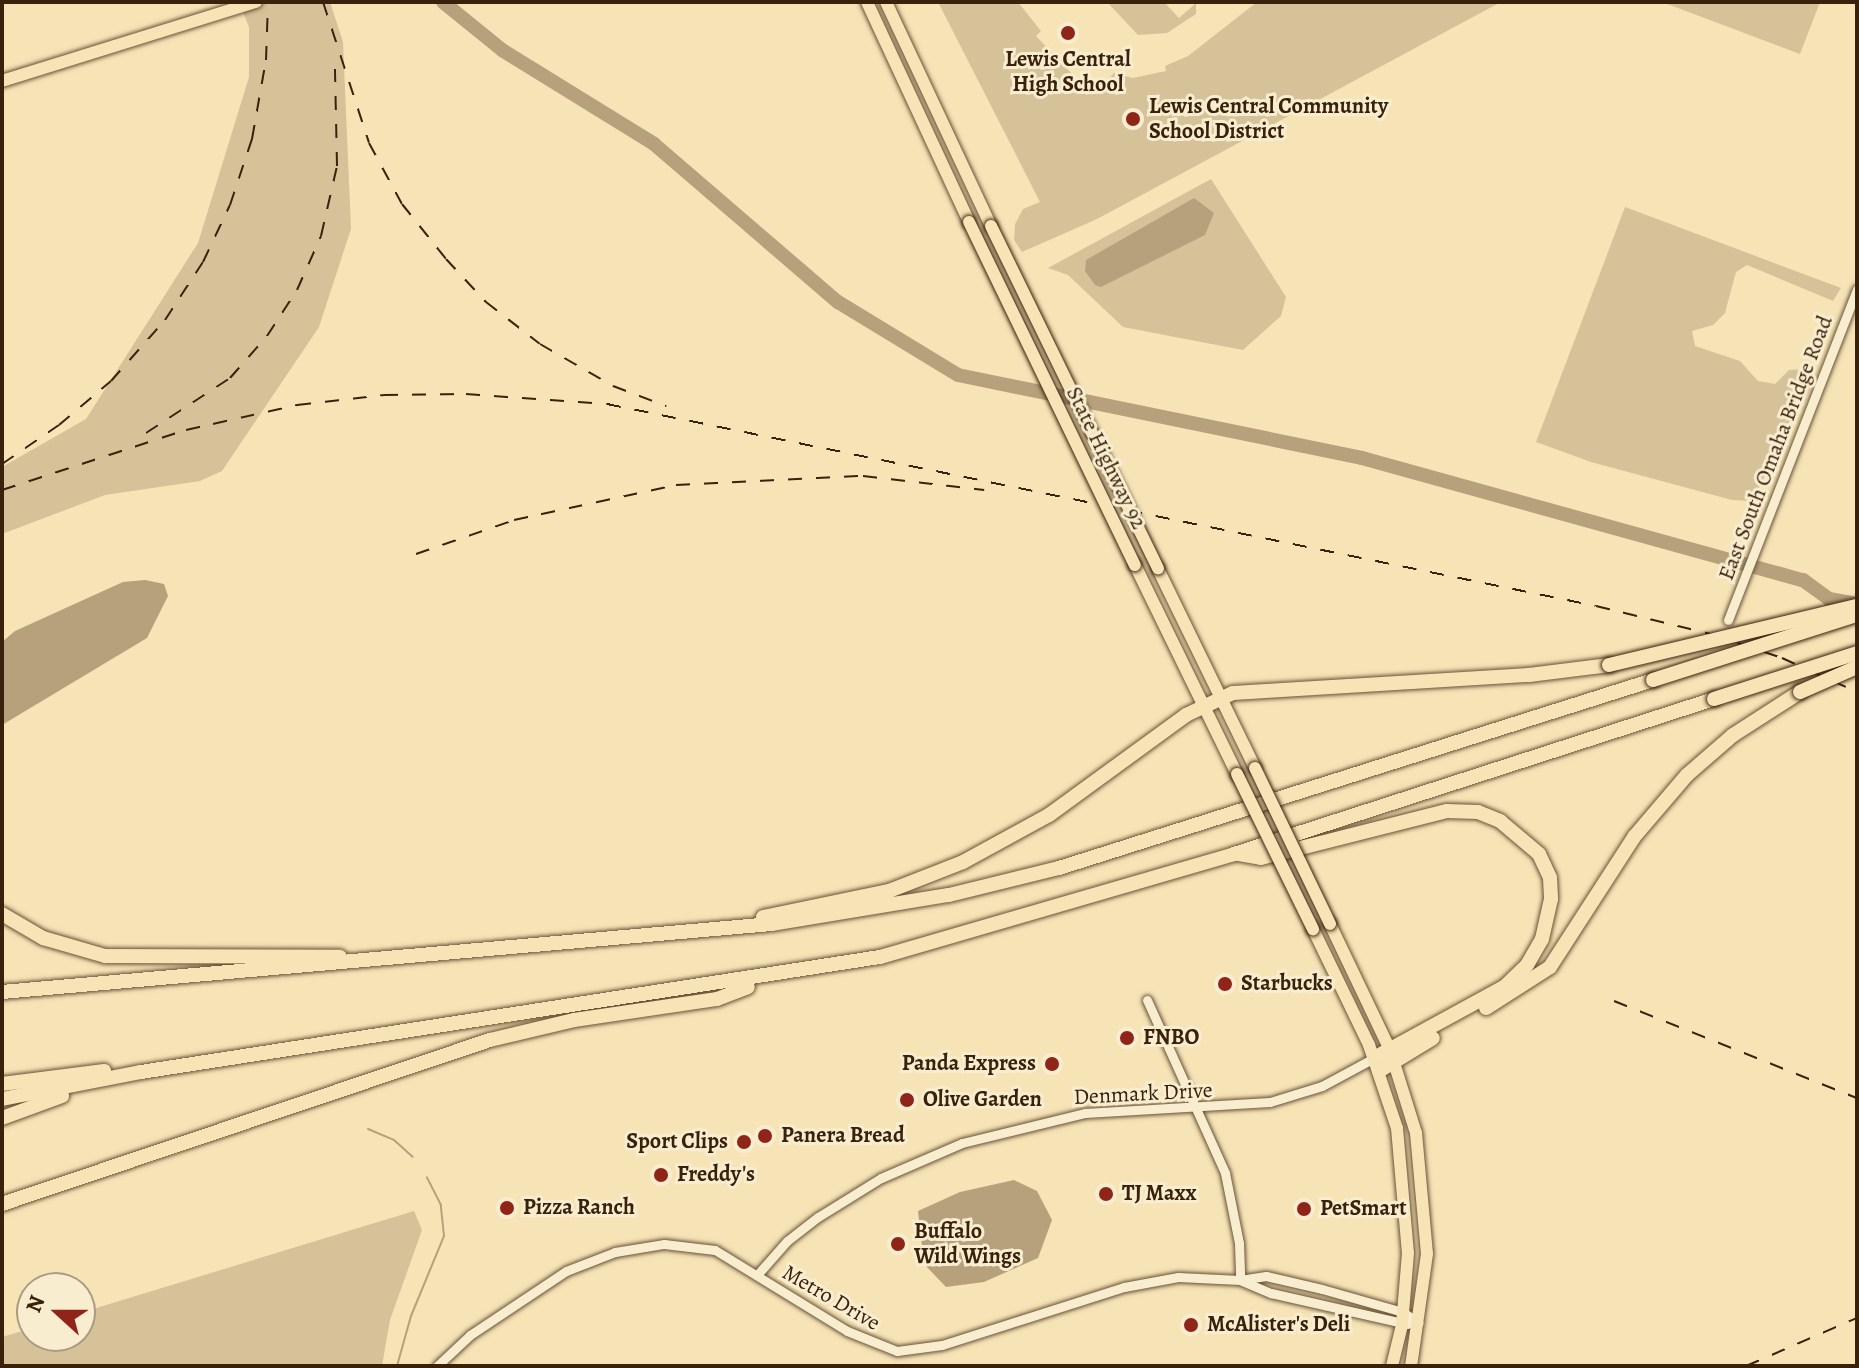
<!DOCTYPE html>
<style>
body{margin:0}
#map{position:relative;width:1859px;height:1368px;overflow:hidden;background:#f6e3b6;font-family:Alegreya,serif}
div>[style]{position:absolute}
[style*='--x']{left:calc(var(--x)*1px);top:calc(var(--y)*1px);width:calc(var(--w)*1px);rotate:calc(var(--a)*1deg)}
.green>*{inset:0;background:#d6c299}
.water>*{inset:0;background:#b6a17c}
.stream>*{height:2px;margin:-1px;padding:0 1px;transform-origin:1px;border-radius:1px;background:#b6a17c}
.river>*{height:14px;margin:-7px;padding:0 7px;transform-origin:7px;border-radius:7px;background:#b6a17c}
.roads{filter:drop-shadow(0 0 2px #685236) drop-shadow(0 0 2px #685236)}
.minor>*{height:9px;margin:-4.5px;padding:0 4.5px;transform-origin:4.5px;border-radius:4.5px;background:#f9edd0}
.major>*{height:12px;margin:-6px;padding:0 6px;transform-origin:6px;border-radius:6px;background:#f6e3b6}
.highway>*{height:14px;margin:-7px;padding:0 7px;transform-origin:7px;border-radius:7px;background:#f6e3b6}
.rail>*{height:2px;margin-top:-1px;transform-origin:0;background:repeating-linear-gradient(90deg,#39210b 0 14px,transparent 0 28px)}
.bridges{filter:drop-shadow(0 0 2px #39210b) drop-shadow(0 0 2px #39210b)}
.major-bridge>*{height:12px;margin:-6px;padding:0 6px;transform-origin:6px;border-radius:6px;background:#f6e3b6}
.highway-bridge>*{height:14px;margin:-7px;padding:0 7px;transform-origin:7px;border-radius:7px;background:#f6e3b6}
.dots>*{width:22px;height:22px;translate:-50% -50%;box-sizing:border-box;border:4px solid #f9edd0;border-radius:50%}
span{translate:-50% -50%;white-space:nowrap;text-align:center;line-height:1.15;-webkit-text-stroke:6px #f9edd0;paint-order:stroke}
.poi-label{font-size:22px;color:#39210b;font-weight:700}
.left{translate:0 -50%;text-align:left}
.right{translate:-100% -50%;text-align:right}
.street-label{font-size:22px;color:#39210b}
.frame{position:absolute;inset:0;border:4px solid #39210b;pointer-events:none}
.north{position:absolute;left:16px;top:1272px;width:80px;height:80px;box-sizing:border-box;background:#f9edd0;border:2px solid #ac9b81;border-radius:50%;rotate:291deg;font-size:22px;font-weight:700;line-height:32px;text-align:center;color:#39210b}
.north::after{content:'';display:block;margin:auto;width:28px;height:36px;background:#8f2418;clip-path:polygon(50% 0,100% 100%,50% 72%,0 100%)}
</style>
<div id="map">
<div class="green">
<i style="clip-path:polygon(239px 2px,330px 2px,343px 42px,351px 229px,319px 327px,222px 471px,200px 481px,105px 495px,2px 534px,2px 467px,86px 419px,198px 243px,249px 77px,249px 27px)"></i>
<i style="clip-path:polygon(938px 2px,1018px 2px,1041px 31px,1036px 36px,1092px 95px,1114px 73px,1133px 78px,1166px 71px,1165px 66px,1188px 56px,1257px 2px,1501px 2px,1097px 219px,1022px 252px,1014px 240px,1015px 224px,1023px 209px,1040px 202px)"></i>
<i style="clip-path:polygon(1107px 2px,1164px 2px,1179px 18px,1196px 3px,1196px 14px,1167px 33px,1138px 35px)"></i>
<i style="clip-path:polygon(1662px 2px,1820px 2px,1800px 54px)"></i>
<i style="clip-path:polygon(1211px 179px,1286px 297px,1281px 316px,1243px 350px,1123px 327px,1068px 275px,1048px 268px)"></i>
<i style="clip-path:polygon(1625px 207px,1841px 288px,1833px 301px,1747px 265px,1736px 272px,1725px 313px,1713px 325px,1692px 331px,1695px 346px,1740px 361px,1758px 381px,1775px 384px,1789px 370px,1805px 369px,1815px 378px,1752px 501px,1732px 500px,1591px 462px,1536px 442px)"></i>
<i style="clip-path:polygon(414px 1211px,422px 1230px,390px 1320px,382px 1366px,2px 1366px,2px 1337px,32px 1328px,32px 1336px,80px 1336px,80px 1313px)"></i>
</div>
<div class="water">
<i style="clip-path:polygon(1194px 198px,1214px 213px,1205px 235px,1101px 287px,1095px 285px,1085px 271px,1086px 260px)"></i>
<i style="clip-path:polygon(145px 580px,164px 584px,168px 596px,147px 638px,2px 725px,2px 642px,15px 631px,123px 582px)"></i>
<i style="clip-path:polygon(1014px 1180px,1037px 1191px,1052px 1220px,1038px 1258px,984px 1282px,946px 1287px,924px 1264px,918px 1211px,960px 1192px)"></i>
</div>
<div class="stream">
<i style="--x:368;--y:1129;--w:28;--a:23"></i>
<i style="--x:394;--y:1140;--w:25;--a:42"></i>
<i style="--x:397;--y:1366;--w:52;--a:-74.4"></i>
<i style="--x:411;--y:1316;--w:87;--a:-67.6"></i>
<i style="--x:444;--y:1236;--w:31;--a:-96"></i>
<i style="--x:441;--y:1205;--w:31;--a:-117"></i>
</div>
<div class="river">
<i style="--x:443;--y:2;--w:76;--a:39.1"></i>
<i style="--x:502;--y:50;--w:179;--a:31.7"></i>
<i style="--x:654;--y:144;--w:243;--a:40.7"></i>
<i style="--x:838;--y:302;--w:140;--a:31.3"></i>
<i style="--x:958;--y:375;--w:412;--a:11.6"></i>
<i style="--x:1362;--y:458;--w:458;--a:15.5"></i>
<i style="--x:1803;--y:580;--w:32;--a:36"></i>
<i style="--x:1829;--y:599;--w:28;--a:10"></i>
</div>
<div class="roads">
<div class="minor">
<i style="--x:1728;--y:620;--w:355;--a:-68.7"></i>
<i style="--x:1147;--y:1000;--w:190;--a:65.7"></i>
<i style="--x:1225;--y:1173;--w:71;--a:78.7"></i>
<i style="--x:1239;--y:1243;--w:37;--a:88"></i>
<i style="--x:757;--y:1275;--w:45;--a:-48.6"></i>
<i style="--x:787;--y:1241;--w:39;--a:-38"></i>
<i style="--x:818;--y:1217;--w:74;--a:-31.8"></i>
<i style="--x:881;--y:1178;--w:88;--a:-23.4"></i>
<i style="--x:962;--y:1143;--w:127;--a:-13.7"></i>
<i style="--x:1085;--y:1113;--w:185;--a:-3.4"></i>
<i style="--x:1270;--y:1102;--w:54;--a:-17.1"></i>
<i style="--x:1322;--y:1086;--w:59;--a:-28.3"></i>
<i style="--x:1240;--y:1280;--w:26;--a:-9"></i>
<i style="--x:1266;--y:1276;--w:57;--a:13.1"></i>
<i style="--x:1322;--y:1289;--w:84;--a:15.9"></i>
<i style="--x:1403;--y:1312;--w:19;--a:35"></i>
<i style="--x:437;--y:1366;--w:45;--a:-43.2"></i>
<i style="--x:470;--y:1335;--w:115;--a:-33.7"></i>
<i style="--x:566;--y:1271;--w:53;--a:-21.2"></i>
<i style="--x:615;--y:1252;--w:50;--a:-9.3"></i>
<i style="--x:664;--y:1244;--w:51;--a:6.7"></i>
<i style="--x:715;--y:1250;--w:155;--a:31.5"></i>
<i style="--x:847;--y:1331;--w:54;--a:21.8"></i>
<i style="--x:897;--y:1351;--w:45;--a:-7.6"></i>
<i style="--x:942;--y:1345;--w:191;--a:-17.7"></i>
<i style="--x:1124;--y:1287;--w:55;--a:-10.5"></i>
<i style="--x:1178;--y:1277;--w:62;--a:2.8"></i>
<i style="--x:1240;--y:1280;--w:34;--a:23"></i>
<i style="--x:1271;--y:1293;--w:140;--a:12.8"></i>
</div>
<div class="major">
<i style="--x:867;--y:2;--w:242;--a:65.1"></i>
<i style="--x:886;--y:2;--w:247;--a:64.9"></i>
<i style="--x:2;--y:81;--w:266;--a:-17.3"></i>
<i style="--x:1135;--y:565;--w:233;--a:64"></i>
<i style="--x:1158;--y:569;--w:221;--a:64"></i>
<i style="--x:1330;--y:924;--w:140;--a:64.5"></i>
<i style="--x:1390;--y:1050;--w:87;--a:72.6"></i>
<i style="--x:1416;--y:1133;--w:121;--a:84.8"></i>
<i style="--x:1427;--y:1254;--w:113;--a:98.1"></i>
<i style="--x:1313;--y:929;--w:129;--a:64.2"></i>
<i style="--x:1369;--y:1045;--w:88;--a:71.4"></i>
<i style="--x:1397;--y:1128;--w:125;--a:85"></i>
<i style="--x:1408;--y:1253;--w:72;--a:94.8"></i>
<i style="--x:1402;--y:1325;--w:42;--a:103.7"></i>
</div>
<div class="highway">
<i style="--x:1239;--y:854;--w:22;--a:10"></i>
<i style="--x:1261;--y:858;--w:192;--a:-14.2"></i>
<i style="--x:1447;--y:811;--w:31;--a:2"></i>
<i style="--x:1478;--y:812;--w:24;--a:22"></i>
<i style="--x:1500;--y:821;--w:51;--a:40.2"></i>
<i style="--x:1539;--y:854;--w:26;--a:65"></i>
<i style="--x:1550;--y:878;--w:21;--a:87"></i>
<i style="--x:1551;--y:899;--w:41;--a:102.7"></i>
<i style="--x:1542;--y:939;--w:30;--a:120"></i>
<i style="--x:1527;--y:965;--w:32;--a:136"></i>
<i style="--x:1504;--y:987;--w:148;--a:151.4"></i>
<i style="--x:2;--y:914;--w:48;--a:30.3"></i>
<i style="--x:43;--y:938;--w:65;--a:16.2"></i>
<i style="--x:105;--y:956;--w:235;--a:0.2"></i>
<i style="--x:763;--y:917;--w:129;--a:-11.7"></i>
<i style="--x:889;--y:891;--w:79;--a:-21.4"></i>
<i style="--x:963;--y:862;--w:98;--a:-28.7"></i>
<i style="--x:1049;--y:815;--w:170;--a:-36.1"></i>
<i style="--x:1186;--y:715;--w:52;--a:-25.1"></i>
<i style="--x:1233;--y:693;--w:297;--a:-3.5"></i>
<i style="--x:1529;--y:675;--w:81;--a:-7.1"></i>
<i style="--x:2;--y:992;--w:772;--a:-5.05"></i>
<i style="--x:771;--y:924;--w:180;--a:-9.3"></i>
<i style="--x:949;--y:895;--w:113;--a:-13.8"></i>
<i style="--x:1059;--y:868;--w:623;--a:-17.56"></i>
<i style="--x:1486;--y:1008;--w:76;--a:-32.6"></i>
<i style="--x:1550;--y:967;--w:155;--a:-57.1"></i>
<i style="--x:1634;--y:837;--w:82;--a:-49.5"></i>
<i style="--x:1687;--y:775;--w:61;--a:-41"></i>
<i style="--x:1733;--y:735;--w:80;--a:-32.7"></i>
<i style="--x:1379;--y:1071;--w:63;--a:-31.4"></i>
<i style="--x:2;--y:1084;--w:103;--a:-7.3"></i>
<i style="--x:2;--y:1099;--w:142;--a:-11"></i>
<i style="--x:141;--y:1072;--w:748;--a:-8.85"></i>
<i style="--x:880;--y:957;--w:369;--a:-16.2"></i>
<i style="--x:1234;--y:854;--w:504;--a:-17.9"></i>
<i style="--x:2;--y:1118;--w:64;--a:-20.1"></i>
<i style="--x:2;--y:1204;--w:515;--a:-18.58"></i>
<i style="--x:490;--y:1040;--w:86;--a:-13.4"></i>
<i style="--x:574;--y:1020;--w:145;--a:-8.4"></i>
<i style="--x:717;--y:999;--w:33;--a:-21"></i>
</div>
</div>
<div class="rail">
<i style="--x:323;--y:2;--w:148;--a:71.9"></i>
<i style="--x:369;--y:143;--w:69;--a:61.6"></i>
<i style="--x:402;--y:204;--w:70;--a:51.3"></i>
<i style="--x:446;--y:259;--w:59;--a:47.1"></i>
<i style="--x:486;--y:302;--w:68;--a:37.9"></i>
<i style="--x:540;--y:344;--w:84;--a:29.9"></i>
<i style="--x:613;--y:386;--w:57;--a:20.7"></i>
<i style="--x:146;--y:433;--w:100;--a:-33.2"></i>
<i style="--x:230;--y:378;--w:56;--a:-48.6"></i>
<i style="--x:267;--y:336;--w:55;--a:-56.9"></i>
<i style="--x:297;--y:290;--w:59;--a:-66"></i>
<i style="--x:321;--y:236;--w:72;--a:-77.1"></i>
<i style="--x:337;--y:166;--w:97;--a:-91.2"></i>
<i style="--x:2;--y:464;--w:69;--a:-34.4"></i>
<i style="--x:59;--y:425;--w:68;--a:-40.2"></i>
<i style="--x:111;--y:381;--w:81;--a:-48.5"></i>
<i style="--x:165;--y:320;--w:69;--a:-56.8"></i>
<i style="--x:203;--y:262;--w:63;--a:-64.7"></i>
<i style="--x:230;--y:205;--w:70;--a:-71.6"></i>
<i style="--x:252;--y:139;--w:80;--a:-80"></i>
<i style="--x:266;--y:60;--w:58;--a:-88"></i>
<i style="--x:2;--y:490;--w:194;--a:-18.1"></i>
<i style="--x:186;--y:430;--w:114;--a:-12.7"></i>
<i style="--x:297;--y:405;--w:88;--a:-6.6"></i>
<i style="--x:384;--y:395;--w:82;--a:-0.7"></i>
<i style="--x:466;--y:394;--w:141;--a:4.1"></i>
<i style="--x:607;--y:404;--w:1009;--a:11.54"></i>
<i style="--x:1596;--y:606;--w:118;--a:13.7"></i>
<i style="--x:1711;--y:634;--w:75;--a:18.7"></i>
<i style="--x:1782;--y:658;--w:82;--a:24.4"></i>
<i style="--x:416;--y:554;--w:104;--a:-19.1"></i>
<i style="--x:514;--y:520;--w:166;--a:-12.2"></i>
<i style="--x:676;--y:485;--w:187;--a:-2.8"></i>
<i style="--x:863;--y:476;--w:122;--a:6.6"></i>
<i style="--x:1614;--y:1001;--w:262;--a:21.8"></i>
<i style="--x:1746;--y:1366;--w:121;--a:-23.4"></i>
</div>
<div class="bridges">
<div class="major-bridge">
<i style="--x:969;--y:222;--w:381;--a:64.2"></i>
<i style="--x:991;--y:226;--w:381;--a:64"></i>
<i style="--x:1255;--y:768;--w:173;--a:64.3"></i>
<i style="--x:1237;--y:774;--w:173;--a:63.9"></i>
</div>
<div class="highway-bridge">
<i style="--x:1609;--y:665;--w:255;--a:-13.4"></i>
<i style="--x:1653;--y:680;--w:214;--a:-17.7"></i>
<i style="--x:1800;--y:692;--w:62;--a:-23.7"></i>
<i style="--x:1714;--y:699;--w:150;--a:-17.8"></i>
</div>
</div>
<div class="dots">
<i style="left:1068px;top:33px;background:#8f2418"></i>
<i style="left:1133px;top:119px;background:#8f2418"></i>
<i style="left:1225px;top:984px;background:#8f2418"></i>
<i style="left:1127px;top:1038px;background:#8f2418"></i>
<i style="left:1052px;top:1064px;background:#8f2418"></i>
<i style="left:907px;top:1100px;background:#8f2418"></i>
<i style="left:765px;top:1136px;background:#8f2418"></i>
<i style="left:744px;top:1142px;background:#8f2418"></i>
<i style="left:661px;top:1175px;background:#8f2418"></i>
<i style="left:1106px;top:1194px;background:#8f2418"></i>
<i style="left:507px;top:1208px;background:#8f2418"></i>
<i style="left:1304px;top:1209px;background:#8f2418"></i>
<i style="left:898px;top:1244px;background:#8f2418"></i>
<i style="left:1191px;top:1325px;background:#8f2418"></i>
</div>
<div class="poi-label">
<span style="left:1068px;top:72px">Lewis Central<br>High School</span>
<span class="left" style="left:1149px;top:119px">Lewis Central Community<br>School District</span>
<span class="left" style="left:1241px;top:984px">Starbucks</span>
<span class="left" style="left:1143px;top:1038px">FNBO</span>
<span class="right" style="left:1036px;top:1064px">Panda Express</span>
<span class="left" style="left:923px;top:1100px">Olive Garden</span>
<span class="left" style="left:781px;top:1136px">Panera Bread</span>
<span class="right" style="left:728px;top:1142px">Sport Clips</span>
<span class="left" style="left:677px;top:1175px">Freddy's</span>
<span class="left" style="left:1122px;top:1194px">TJ Maxx</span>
<span class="left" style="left:523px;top:1208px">Pizza Ranch</span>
<span class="left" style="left:1320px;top:1209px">PetSmart</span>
<span class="left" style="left:914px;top:1244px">Buffalo<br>Wild Wings</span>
<span class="left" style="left:1207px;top:1325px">McAlister's Deli</span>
</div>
<div class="street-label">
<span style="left:1776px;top:448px;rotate:-69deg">East South Omaha Bridge Road</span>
<span style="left:1106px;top:458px;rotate:64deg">State Highway 92</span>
<span style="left:1143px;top:1094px;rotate:-3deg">Denmark Drive</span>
<span style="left:831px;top:1298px;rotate:30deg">Metro Drive</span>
</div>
<div class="frame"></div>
<div class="north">N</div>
</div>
